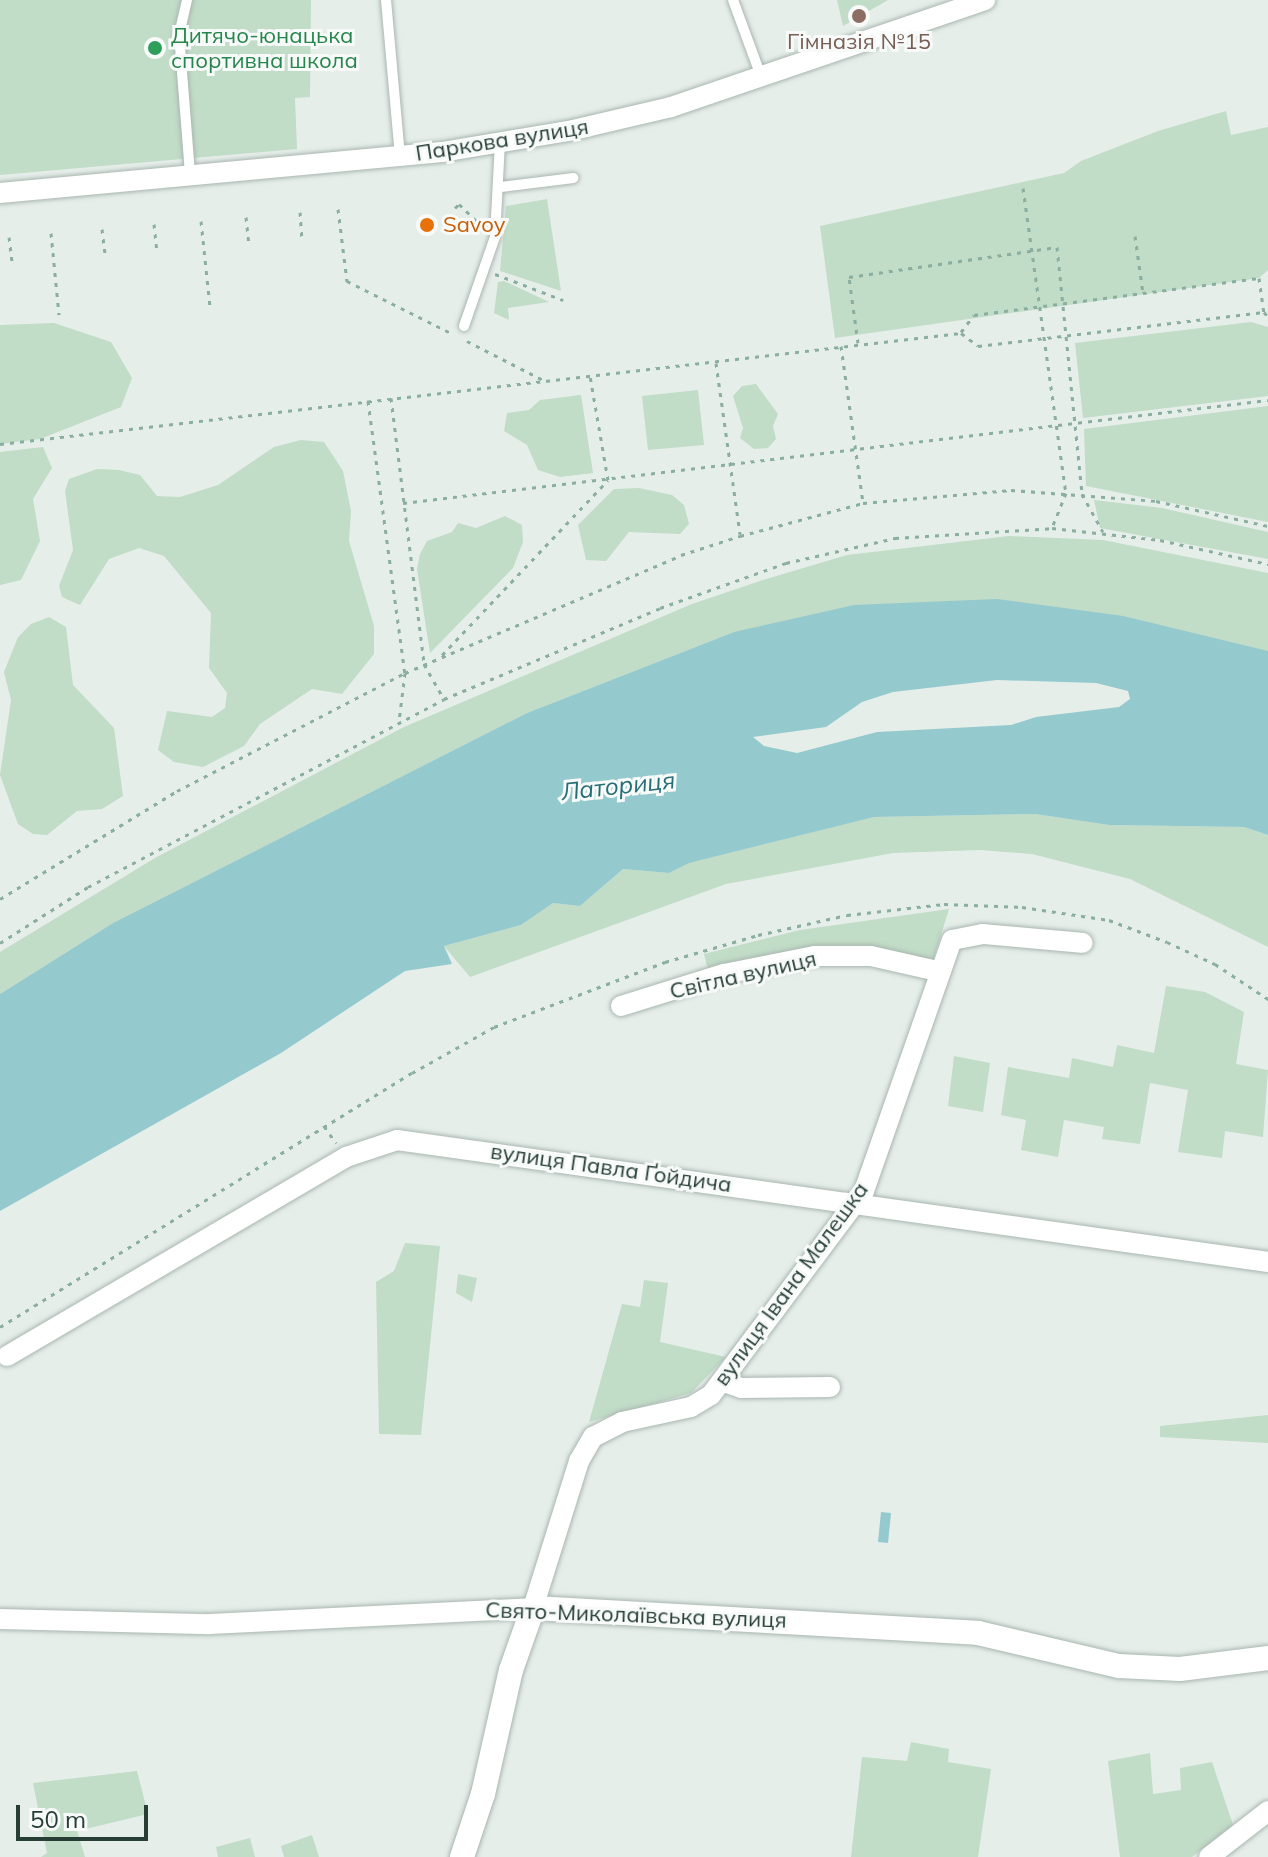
<!DOCTYPE html>
<meta charset="utf-8">
<style>
body{margin:0}
#map{position:relative;width:1268px;height:1857px;overflow:hidden;background:#e6eeea;font-family:Mulish,sans-serif}
div>[style]{position:absolute}
[style*='--x']{left:calc(var(--x)*1px);top:calc(var(--y)*1px);width:calc(var(--w)*1px);rotate:calc(var(--a)*1deg)}
.green>*{inset:0;background:#c1dcc7}
.water>*{inset:0;background:#94c9cd}
.path>*{height:3px;margin-top:-1.5px;transform-origin:0;background:repeating-linear-gradient(90deg,#8aaea0 0 4px,transparent 0 10px)}
.roads{filter:drop-shadow(0 0 2px #a9b6b0) drop-shadow(0 0 2px #a9b6b0)}
.service>*{height:10px;margin:-5px;padding:0 5px;transform-origin:5px;border-radius:5px;background:#fff}
.minor>*{height:20px;margin:-10px;padding:0 10px;transform-origin:10px;border-radius:10px;background:#fff}
.tertiary>*{height:24px;margin:-12px;padding:0 12px;transform-origin:12px;border-radius:12px;background:#fff}
.dots>*{width:22px;height:22px;translate:-50% -50%;box-sizing:border-box;border:4px solid #f7faf8;border-radius:50%}
span{translate:-50% -50%;white-space:nowrap;text-align:center;line-height:1.15;-webkit-text-stroke:6px #f7faf8;paint-order:stroke}
.leisure-label{font-size:22px;color:#27864d}
.left{translate:0 -50%;text-align:left}
.education-label{font-size:22px;color:#785e54}
.street-label{font-size:22px;color:#263e36}
.food-label{font-size:22px;color:#c56008}
.water-label{font-size:24px;color:#256e75;font-style:italic}
.scale{position:absolute;left:16px;top:1805px;width:132px;height:36px;box-sizing:border-box;border:4px solid #263e36;border-top:0;padding-left:10px;font-size:24px;line-height:28px;white-space:nowrap;color:#263e36;-webkit-text-stroke:6px #f7faf8;paint-order:stroke}
</style>
<div id="map">
<div class="green">
<i style="clip-path:polygon(0 0,311px 0,310px 97px,295px 98px,297px 149px,0 175px)"></i>
<i style="clip-path:polygon(837px 0,888px 0,843px 26px)"></i>
<i style="clip-path:polygon(1226px 111px,1231px 135px,1268px 127px,1268px 270px,1259px 278px,835px 338px,820px 226px,1064px 173px,1081px 161px,1158px 131px)"></i>
<i style="clip-path:polygon(547px 199px,561px 291px,500px 271px,506px 206px)"></i>
<i style="clip-path:polygon(504px 281px,549px 302px,508px 308px,509px 320px,494px 313px,498px 282px)"></i>
<i style="clip-path:polygon(1251px 322px,1268px 327px,1268px 396px,1083px 418px,1075px 343px)"></i>
<i style="clip-path:polygon(54px 323px,111px 342px,132px 378px,121px 407px,40px 439px,0 444px,0 325px)"></i>
<i style="clip-path:polygon(756px 384px,778px 414px,773px 426px,776px 439px,768px 448px,754px 449px,740px 438px,743px 428px,733px 396px,742px 386px)"></i>
<i style="clip-path:polygon(698px 390px,704px 445px,648px 450px,642px 396px)"></i>
<i style="clip-path:polygon(581px 395px,593px 473px,560px 477px,538px 470px,527px 445px,504px 431px,507px 413px,529px 410px,540px 400px)"></i>
<i style="clip-path:polygon(1268px 406px,1268px 522px,1086px 486px,1084px 429px)"></i>
<i style="clip-path:polygon(301px 440px,324px 442px,343px 471px,351px 511px,349px 541px,374px 626px,374px 654px,342px 694px,312px 689px,260px 724px,244px 746px,203px 767px,174px 762px,158px 750px,167px 711px,212px 717px,225px 708px,227px 693px,209px 668px,211px 613px,164px 556px,139px 548px,109px 559px,80px 605px,62px 597px,59px 586px,73px 550px,65px 491px,69px 479px,97px 469px,119px 470px,140px 475px,157px 496px,180px 497px,218px 485px,274px 447px)"></i>
<i style="clip-path:polygon(43px 447px,52px 468px,33px 499px,40px 541px,21px 580px,0 585px,0 452px)"></i>
<i style="clip-path:polygon(639px 488px,672px 495px,684px 505px,689px 524px,680px 534px,629px 532px,606px 561px,586px 560px,578px 525px,614px 489px)"></i>
<i style="clip-path:polygon(1094px 500px,1162px 508px,1268px 532px,1268px 559px,1100px 528px)"></i>
<i style="clip-path:polygon(505px 516px,522px 525px,523px 542px,513px 568px,430px 653px,417px 569px,420px 554px,427px 541px,452px 532px,458px 523px,476px 528px)"></i>
<i style="clip-path:polygon(1009px 536px,1103px 540px,1268px 573px,1268px 651px,734px 632px,527px 713px,113px 923px,0 994px,0 952px,155px 858px,404px 727px,692px 604px,763px 580px,847px 555px)"></i>
<i style="clip-path:polygon(49px 617px,66px 627px,73px 685px,114px 728px,123px 796px,102px 809px,77px 811px,47px 835px,33px 834px,18px 824px,0 775px,11px 700px,4px 672px,18px 637px,31px 624px)"></i>
<i style="clip-path:polygon(1035px 814px,1109px 825px,1244px 827px,1268px 835px,1268px 947px,1130px 879px,1032px 854px,980px 850px,893px 853px,726px 884px,470px 977px,444px 946px,521px 925px,553px 903px,580px 906px,623px 869px,669px 873px,688px 863px,873px 817px)"></i>
<i style="clip-path:polygon(949px 909px,932px 964px,845px 950px,709px 974px,704px 954px,800px 930px)"></i>
<i style="clip-path:polygon(1166px 986px,1205px 992px,1244px 1012px,1236px 1064px,1268px 1070px,1263px 1137px,1225px 1131px,1222px 1158px,1178px 1152px,1188px 1090px,1150px 1083px,1140px 1144px,1102px 1139px,1104px 1127px,1064px 1120px,1058px 1157px,1021px 1150px,1026px 1120px,1001px 1115px,1008px 1067px,1069px 1078px,1072px 1058px,1113px 1067px,1117px 1045px,1154px 1053px)"></i>
<i style="clip-path:polygon(954px 1056px,990px 1063px,983px 1112px,948px 1106px)"></i>
<i style="clip-path:polygon(405px 1243px,440px 1246px,421px 1435px,379px 1434px,376px 1282px,394px 1271px)"></i>
<i style="clip-path:polygon(458px 1274px,477px 1278px,472px 1302px,456px 1293px)"></i>
<i style="clip-path:polygon(644px 1280px,668px 1283px,660px 1342px,726px 1357px,691px 1393px,589px 1422px,622px 1304px,640px 1307px)"></i>
<i style="clip-path:polygon(1268px 1415px,1268px 1443px,1160px 1437px,1160px 1426px)"></i>
<i style="clip-path:polygon(911px 1742px,949px 1749px,948px 1762px,991px 1769px,978px 1857px,851px 1857px,862px 1757px,907px 1761px)"></i>
<i style="clip-path:polygon(1150px 1753px,1153px 1794px,1181px 1790px,1180px 1768px,1212px 1762px,1233px 1825px,1192px 1857px,1120px 1857px,1108px 1761px)"></i>
<i style="clip-path:polygon(137px 1771px,148px 1814px,77px 1831px,85px 1857px,41px 1857px,47px 1853px,33px 1783px)"></i>
<i style="clip-path:polygon(312px 1835px,319px 1857px,284px 1857px,281px 1846px)"></i>
<i style="clip-path:polygon(250px 1838px,255px 1857px,218px 1857px,216px 1847px)"></i>
</div>
<div class="water">
<i style="clip-path:polygon(evenodd,997px 599px,1123px 616px,1268px 651px,1268px 835px,1244px 827px,1109px 825px,1035px 814px,874px 817px,689px 863px,669px 873px,623px 869px,580px 906px,553px 903px,521px 925px,444px 946px,452px 964px,405px 971px,281px 1053px,0 1211px,0 994px,113px 923px,527px 713px,734px 632px,854px 605px,997px 599px,997px 680px,1096px 683px,1128px 691px,1130px 699px,1119px 707px,1036px 717px,1011px 725px,877px 732px,797px 753px,764px 746px,753px 737px,826px 727px,862px 702px,893px 692px,997px 680px)"></i>
<i style="clip-path:polygon(881px 1512px,891px 1513px,888px 1543px,878px 1542px)"></i>
</div>
<div class="path">
<i style="--x:1023;--y:188;--w:308;--a:82"></i>
<i style="--x:1066;--y:493;--w:38;--a:112"></i>
<i style="--x:455;--y:208;--w:6;--a:-45"></i>
<i style="--x:459;--y:204;--w:32;--a:44"></i>
<i style="--x:338;--y:209;--w:73;--a:82.9"></i>
<i style="--x:347;--y:281;--w:119;--a:26.6"></i>
<i style="--x:300;--y:212;--w:27;--a:86"></i>
<i style="--x:246;--y:217;--w:27;--a:84"></i>
<i style="--x:201;--y:221;--w:86;--a:84"></i>
<i style="--x:154;--y:224;--w:27;--a:84"></i>
<i style="--x:102;--y:229;--w:26;--a:83"></i>
<i style="--x:51;--y:233;--w:82;--a:84.4"></i>
<i style="--x:1135;--y:236;--w:58;--a:82"></i>
<i style="--x:9;--y:237;--w:26;--a:83"></i>
<i style="--x:495;--y:274;--w:73;--a:20.9"></i>
<i style="--x:961;--y:332;--w:21;--a:-53"></i>
<i style="--x:974;--y:315;--w:287;--a:-7.4"></i>
<i style="--x:1259;--y:278;--w:34;--a:82"></i>
<i style="--x:467;--y:341;--w:88;--a:27.1"></i>
<i style="--x:858;--y:343;--w:67;--a:-97.8"></i>
<i style="--x:849;--y:277;--w:210;--a:-8.2"></i>
<i style="--x:1057;--y:247;--w:248;--a:84.2"></i>
<i style="--x:1082;--y:494;--w:43;--a:61.1"></i>
<i style="--x:841;--y:346;--w:159;--a:82"></i>
<i style="--x:716;--y:363;--w:173;--a:82"></i>
<i style="--x:391;--y:398;--w:268;--a:82.9"></i>
<i style="--x:424;--y:664;--w:40;--a:60.3"></i>
<i style="--x:368;--y:401;--w:275;--a:82.3"></i>
<i style="--x:405;--y:673;--w:48;--a:97.1"></i>
<i style="--x:0;--y:444;--w:967;--a:-6.59"></i>
<i style="--x:961;--y:333;--w:21;--a:37"></i>
<i style="--x:978;--y:346;--w:288;--a:-6.8"></i>
<i style="--x:1264;--y:312;--w:6;--a:51"></i>
<i style="--x:403;--y:503;--w:871;--a:-6.79"></i>
<i style="--x:442;--y:655;--w:241;--a:-46.5"></i>
<i style="--x:608;--y:480;--w:106;--a:-99.8"></i>
<i style="--x:0;--y:899;--w:207;--a:-31.4"></i>
<i style="--x:177;--y:791;--w:257;--a:-27.4"></i>
<i style="--x:405;--y:673;--w:300;--a:-23.1"></i>
<i style="--x:681;--y:555;--w:62;--a:-17.9"></i>
<i style="--x:740;--y:536;--w:127;--a:-15"></i>
<i style="--x:863;--y:503;--w:149;--a:-5"></i>
<i style="--x:1011;--y:490;--w:145;--a:4.3"></i>
<i style="--x:1156;--y:501;--w:115;--a:12.6"></i>
<i style="--x:0;--y:943;--w:104;--a:-32.5"></i>
<i style="--x:88;--y:887;--w:403;--a:-27.8"></i>
<i style="--x:444;--y:699;--w:234;--a:-22.8"></i>
<i style="--x:660;--y:608;--w:134;--a:-19.7"></i>
<i style="--x:786;--y:563;--w:112;--a:-12.9"></i>
<i style="--x:895;--y:538;--w:157;--a:-3.6"></i>
<i style="--x:1052;--y:528;--w:109;--a:6.3"></i>
<i style="--x:1160;--y:540;--w:111;--a:12.5"></i>
<i style="--x:324;--y:1126;--w:21;--a:55"></i>
<i style="--x:0;--y:1327;--w:484;--a:-31.7"></i>
<i style="--x:412;--y:1073;--w:94;--a:-29.3"></i>
<i style="--x:494;--y:1027;--w:183;--a:-20.8"></i>
<i style="--x:665;--y:962;--w:97;--a:-16.2"></i>
<i style="--x:758;--y:935;--w:91;--a:-12.7"></i>
<i style="--x:847;--y:915;--w:98;--a:-6.5"></i>
<i style="--x:944;--y:904;--w:78;--a:2.2"></i>
<i style="--x:1022;--y:907;--w:88;--a:8.5"></i>
<i style="--x:1109;--y:920;--w:62;--a:20.8"></i>
<i style="--x:1167;--y:942;--w:53;--a:24.6"></i>
<i style="--x:1215;--y:964;--w:64;--a:33.4"></i>
</div>
<div class="roads">
<div class="service">
<i style="--x:187;--y:0;--w:35;--a:103"></i>
<i style="--x:179;--y:34;--w:141;--a:85.5"></i>
<i style="--x:386;--y:0;--w:157;--a:84.9"></i>
<i style="--x:733;--y:0;--w:81;--a:69.8"></i>
<i style="--x:501;--y:187;--w:73;--a:-7.1"></i>
<i style="--x:464;--y:326;--w:94;--a:-70.8"></i>
<i style="--x:495;--y:237;--w:94;--a:-87"></i>
</div>
<div class="minor">
<i style="--x:0;--y:193;--w:444;--a:-5.3"></i>
<i style="--x:442;--y:152;--w:133;--a:-9.5"></i>
<i style="--x:573;--y:130;--w:101;--a:-13.2"></i>
<i style="--x:671;--y:107;--w:332;--a:-18.8"></i>
<i style="--x:621;--y:1006;--w:108;--a:-17.3"></i>
<i style="--x:724;--y:974;--w:92;--a:-11.3"></i>
<i style="--x:814;--y:956;--w:57;--a:0"></i>
<i style="--x:871;--y:956;--w:68;--a:12.8"></i>
<i style="--x:7;--y:1356;--w:393;--a:-30.4"></i>
<i style="--x:346;--y:1157;--w:54;--a:-18.4"></i>
<i style="--x:397;--y:1140;--w:880;--a:7.97"></i>
<i style="--x:724;--y:1382;--w:18;--a:19"></i>
<i style="--x:741;--y:1388;--w:89;--a:-0.6"></i>
<i style="--x:0;--y:1619;--w:210;--a:1.4"></i>
<i style="--x:210;--y:1624;--w:323;--a:-2.8"></i>
<i style="--x:533;--y:1608;--w:154;--a:-72.6"></i>
<i style="--x:579;--y:1461;--w:28;--a:-60"></i>
<i style="--x:593;--y:1437;--w:33;--a:-27"></i>
<i style="--x:622;--y:1422;--w:71;--a:-12.3"></i>
<i style="--x:691;--y:1407;--w:23;--a:-31"></i>
<i style="--x:711;--y:1395;--w:255;--a:-53.1"></i>
<i style="--x:864;--y:1191;--w:266;--a:-70.7"></i>
<i style="--x:952;--y:940;--w:32;--a:-11"></i>
<i style="--x:983;--y:934;--w:100;--a:5.1"></i>
<i style="--x:1209;--y:1857;--w:75;--a:-37.9"></i>
</div>
<div class="tertiary">
<i style="--x:462;--y:1857;--w:66;--a:-71.6"></i>
<i style="--x:483;--y:1794;--w:127;--a:-77.3"></i>
<i style="--x:511;--y:1670;--w:66;--a:-70.5"></i>
<i style="--x:533;--y:1608;--w:446;--a:3.2"></i>
<i style="--x:978;--y:1633;--w:145;--a:13.2"></i>
<i style="--x:1119;--y:1666;--w:61;--a:2.8"></i>
<i style="--x:1180;--y:1669;--w:89;--a:-7.1"></i>
</div>
</div>
<div class="dots">
<i style="left:859px;top:16px;background:#8d6e63"></i>
<i style="left:155px;top:48px;background:#2e9e5b"></i>
<i style="left:427px;top:225px;background:#e8710a"></i>
</div>
<div class="leisure-label">
<span class="left" style="left:171px;top:48px">Дитячо-юнацька<br>спортивна школа</span>
</div>
<div class="education-label">
<span style="left:859px;top:42px">Гімназія №15</span>
</div>
<div class="street-label">
<span style="left:502px;top:140px;rotate:-9deg">Паркова вулиця</span>
<span style="left:743px;top:975px;rotate:-13deg">Світла вулиця</span>
<span style="left:611px;top:1168px;rotate:8deg">вулиця Павла Ґойдича</span>
<span style="left:791px;top:1284px;rotate:-54deg">вулиця Івана Малешка</span>
<span style="left:636px;top:1615px;rotate:2deg">Свято-Миколаївська вулиця</span>
</div>
<div class="food-label">
<span class="left" style="left:443px;top:225px">Savoy</span>
</div>
<div class="water-label">
<span style="left:618px;top:786px;rotate:-6deg">Латориця</span>
</div>
<div class="scale">50 m</div>
</div>
